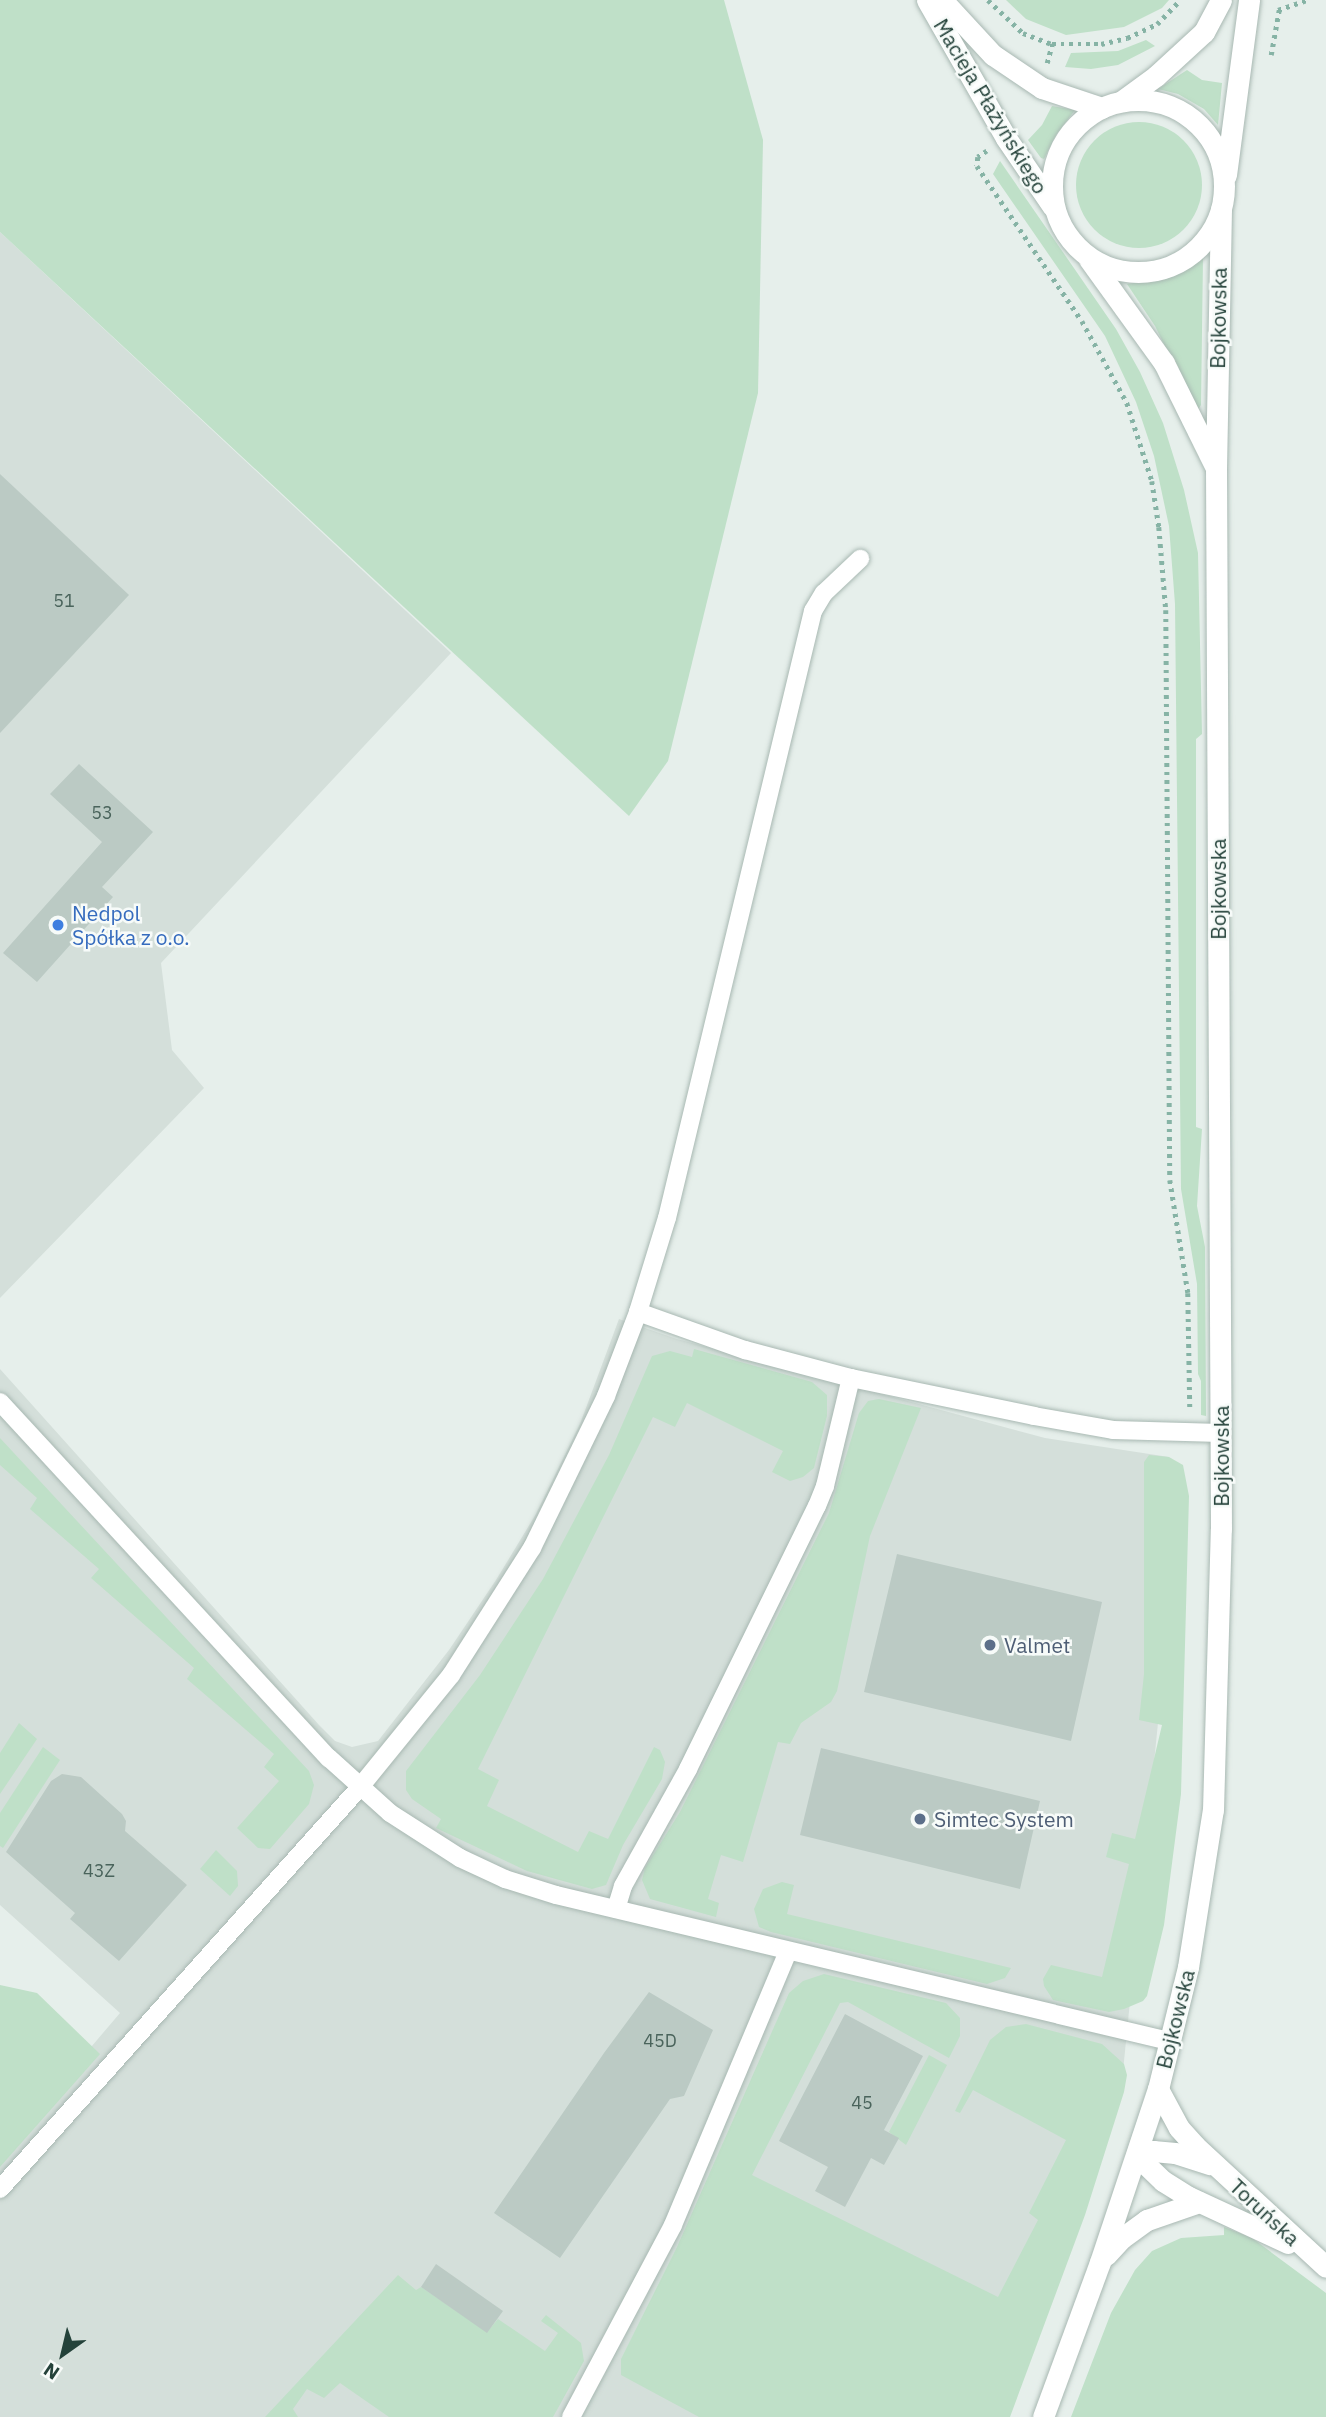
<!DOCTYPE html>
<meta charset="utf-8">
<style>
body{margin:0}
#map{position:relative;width:1326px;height:2417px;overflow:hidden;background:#e6efeb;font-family:"IBM Plex Sans",sans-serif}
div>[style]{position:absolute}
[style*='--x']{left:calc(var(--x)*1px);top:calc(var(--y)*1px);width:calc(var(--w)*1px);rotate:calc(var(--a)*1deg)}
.built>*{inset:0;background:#d4dfda}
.green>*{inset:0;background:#bfe0c8}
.round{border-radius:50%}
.building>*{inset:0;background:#bbcac4}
.path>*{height:4.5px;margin-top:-2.25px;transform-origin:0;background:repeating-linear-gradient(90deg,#86b3a5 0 3.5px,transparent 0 8.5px)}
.roads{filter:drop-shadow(0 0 2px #a8b8b2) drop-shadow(0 0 2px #a8b8b2)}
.service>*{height:18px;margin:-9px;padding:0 9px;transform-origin:9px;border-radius:9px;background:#fff}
.tertiary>*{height:21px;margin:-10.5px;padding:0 10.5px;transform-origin:10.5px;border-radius:10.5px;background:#fff}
.tertiary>.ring{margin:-10.5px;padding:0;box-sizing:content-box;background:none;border:21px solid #fff;border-radius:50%}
.dots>*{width:19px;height:19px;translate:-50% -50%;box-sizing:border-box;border:4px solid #f7fbf9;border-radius:50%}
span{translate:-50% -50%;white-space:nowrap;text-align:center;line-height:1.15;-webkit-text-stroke:5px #f7fbf9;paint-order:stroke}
.number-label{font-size:18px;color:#4a645c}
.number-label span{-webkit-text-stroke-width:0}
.street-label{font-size:21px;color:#24423a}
.shop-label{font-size:21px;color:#366cbe}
.left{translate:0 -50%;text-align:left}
.service-label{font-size:21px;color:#4e5e75}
.north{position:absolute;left:28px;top:2319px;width:70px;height:70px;-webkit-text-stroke:5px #f7fbf9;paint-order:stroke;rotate:214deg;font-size:19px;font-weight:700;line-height:28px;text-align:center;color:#24423a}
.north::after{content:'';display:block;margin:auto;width:24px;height:32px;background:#24423a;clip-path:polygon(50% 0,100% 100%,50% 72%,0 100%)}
</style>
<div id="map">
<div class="built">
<i style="clip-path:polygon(0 232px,451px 653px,161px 963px,172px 1050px,204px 1088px,0 1298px)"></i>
<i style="clip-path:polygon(619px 1319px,677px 1339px,1045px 1438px,1169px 1457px,1181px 1494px,1122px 2081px,1009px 2417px,0 2417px,0 2154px,120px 2013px,0 1905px,0 1369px,319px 1725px,335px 1741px,352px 1747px,378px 1741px,449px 1650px,496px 1580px,536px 1514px,580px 1424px)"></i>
</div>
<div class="green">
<i style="clip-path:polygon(0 0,724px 0,763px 140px,758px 393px,668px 761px,629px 816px,0 232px)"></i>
<i style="clip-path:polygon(1006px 0,1169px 0,1162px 8px,1124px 27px,1066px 35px,1026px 19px)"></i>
<i style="clip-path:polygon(1146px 40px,1155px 46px,1118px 65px,1091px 69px,1065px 67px,1071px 53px,1118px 51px)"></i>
<i style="clip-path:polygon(1187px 70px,1202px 80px,1222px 83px,1218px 125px,1204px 109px,1178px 94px,1158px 89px)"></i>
<i style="clip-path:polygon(1052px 106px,1075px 110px,1056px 135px,1044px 159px,1041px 158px,1028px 140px,1042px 125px)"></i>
<i class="round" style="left:1076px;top:122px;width:126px;height:126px"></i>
<i style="clip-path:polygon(1000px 161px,1116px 329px,1140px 372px,1163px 423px,1184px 490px,1198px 553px,1202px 734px,1196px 739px,1196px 1127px,1202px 1129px,1197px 1206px,1205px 1247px,1206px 1416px,1201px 1415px,1201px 1381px,1198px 1374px,1197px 1284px,1181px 1189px,1175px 604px,1169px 526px,1154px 456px,1136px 402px,1105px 336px,993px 174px)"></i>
<i style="clip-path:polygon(1203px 257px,1201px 405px,1197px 411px,1155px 326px,1127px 284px,1166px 278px)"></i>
<i style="clip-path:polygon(694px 1349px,812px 1382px,827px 1395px,827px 1416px,814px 1468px,803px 1477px,790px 1481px,772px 1472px,783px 1451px,687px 1403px,675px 1427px,653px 1417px,478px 1769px,499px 1780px,487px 1806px,578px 1852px,589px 1831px,608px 1839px,654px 1747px,660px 1750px,665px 1762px,662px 1779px,623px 1845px,606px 1885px,592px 1889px,527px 1871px,436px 1828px,441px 1819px,412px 1799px,406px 1790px,406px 1771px,480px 1675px,543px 1579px,609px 1455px,652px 1356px,670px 1351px,692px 1357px)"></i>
<i style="clip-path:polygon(879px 1399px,921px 1408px,870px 1536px,837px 1691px,831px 1702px,801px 1723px,790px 1744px,778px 1742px,743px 1862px,721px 1855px,708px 1899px,719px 1903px,716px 1917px,650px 1899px,642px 1880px,645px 1868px,680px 1812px,829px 1513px,859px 1413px,868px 1401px)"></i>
<i style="clip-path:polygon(0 1438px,309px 1771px,314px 1785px,309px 1804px,270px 1849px,258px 1848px,237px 1828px,279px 1781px,264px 1767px,274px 1754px,187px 1679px,194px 1668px,91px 1578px,99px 1569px,30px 1509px,37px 1498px,0 1465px)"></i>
<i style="clip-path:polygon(1149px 1455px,1169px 1457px,1183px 1465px,1189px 1496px,1181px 1794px,1164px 1925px,1147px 1996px,1143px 2001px,1124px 2009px,1109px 2012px,1053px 2000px,1044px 1986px,1043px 1979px,1051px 1965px,1102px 1977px,1129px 1864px,1106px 1857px,1112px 1833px,1135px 1839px,1162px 1725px,1139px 1720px,1144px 1674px,1144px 1462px)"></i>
<i style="clip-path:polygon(19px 1723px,37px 1739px,0 1794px,0 1753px)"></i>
<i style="clip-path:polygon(43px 1747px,60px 1760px,3px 1848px,0 1846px,0 1813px)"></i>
<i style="clip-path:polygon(216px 1850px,237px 1871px,238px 1886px,230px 1896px,200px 1869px)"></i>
<i style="clip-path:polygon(782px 1882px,794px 1885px,787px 1914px,1011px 1968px,1005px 1978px,987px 1984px,771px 1932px,759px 1927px,754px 1909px,763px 1889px)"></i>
<i style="clip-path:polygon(824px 1974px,946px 2003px,960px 2018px,960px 2036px,949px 2058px,848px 2002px,840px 2003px,752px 2175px,998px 2297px,1038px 2220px,1029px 2213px,1066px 2140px,973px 2090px,960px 2113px,955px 2111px,990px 2040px,1006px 2027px,1026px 2024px,1102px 2044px,1124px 2064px,1127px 2075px,1124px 2092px,1085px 2215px,1010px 2417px,699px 2417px,621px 2375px,621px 2359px,677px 2247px,789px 1993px,803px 1981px)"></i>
<i style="clip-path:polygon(0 1985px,37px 1993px,100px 2054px,0 2167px)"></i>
<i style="clip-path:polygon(929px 2055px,947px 2065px,906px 2145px,889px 2132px)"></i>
<i style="clip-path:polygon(1224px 2227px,1252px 2238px,1326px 2293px,1326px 2417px,1071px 2417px,1111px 2313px,1135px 2270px,1152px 2251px,1181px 2238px,1224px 2235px)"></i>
<i style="clip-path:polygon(398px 2275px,416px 2290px,421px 2287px,487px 2332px,498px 2319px,545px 2351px,558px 2333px,541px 2321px,546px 2315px,581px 2343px,584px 2361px,553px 2417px,389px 2417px,340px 2383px,324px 2398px,307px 2389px,293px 2409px,298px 2417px,265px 2417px)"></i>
</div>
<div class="building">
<i style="clip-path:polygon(0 474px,129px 595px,0 733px)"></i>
<i style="clip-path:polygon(79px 764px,153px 832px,102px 887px,113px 897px,37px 982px,3px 953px,102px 842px,50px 794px)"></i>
<i style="clip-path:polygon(897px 1554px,1102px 1602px,1071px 1741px,864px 1692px)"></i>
<i style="clip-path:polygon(821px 1748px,1040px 1801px,1020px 1889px,800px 1835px)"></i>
<i style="clip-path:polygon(62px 1774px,81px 1777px,122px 1814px,126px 1821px,125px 1831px,187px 1885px,119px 1961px,70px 1919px,75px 1913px,6px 1852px,51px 1781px)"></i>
<i style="clip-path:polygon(649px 1992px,713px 2030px,684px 2096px,670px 2099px,560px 2258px,494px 2213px,604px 2053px)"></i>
<i style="clip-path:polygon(845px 2014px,923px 2056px,884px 2130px,899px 2138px,884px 2165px,871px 2158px,845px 2207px,815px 2191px,828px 2167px,779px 2141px)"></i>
<i style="clip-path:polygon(436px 2264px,503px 2311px,487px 2333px,421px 2287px)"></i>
</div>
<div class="path">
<i style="--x:988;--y:0;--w:48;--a:43.3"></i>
<i style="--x:1023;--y:33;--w:31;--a:21"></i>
<i style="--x:1278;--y:10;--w:31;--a:-19"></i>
<i style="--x:1271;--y:55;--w:46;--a:-79.9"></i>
<i style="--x:1047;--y:63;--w:20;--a:-75"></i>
<i style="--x:1052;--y:44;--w:49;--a:0"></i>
<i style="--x:1101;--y:44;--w:27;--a:-13"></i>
<i style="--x:1127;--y:38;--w:33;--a:-25"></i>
<i style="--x:1157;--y:24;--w:33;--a:-46"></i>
<i style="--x:987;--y:151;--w:11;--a:146"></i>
<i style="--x:978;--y:157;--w:9;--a:96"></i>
<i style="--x:977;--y:166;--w:187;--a:55.9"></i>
<i style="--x:1082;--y:321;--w:94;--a:61.2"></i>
<i style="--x:1127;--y:403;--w:82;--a:72.2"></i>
<i style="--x:1152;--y:481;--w:47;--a:81.3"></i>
<i style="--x:1159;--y:527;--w:83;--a:85.2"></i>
<i style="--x:1166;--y:610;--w:570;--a:89.6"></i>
<i style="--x:1170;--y:1180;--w:114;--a:80.9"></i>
<i style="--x:1188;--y:1293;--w:117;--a:89"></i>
</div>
<div class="roads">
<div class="service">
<i style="--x:638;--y:1312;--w:114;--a:19.6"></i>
<i style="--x:745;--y:1350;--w:110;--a:14.8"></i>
<i style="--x:851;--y:1378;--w:187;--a:11.7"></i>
<i style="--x:1034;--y:1416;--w:80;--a:10"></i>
<i style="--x:1113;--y:1430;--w:108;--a:1.6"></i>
<i style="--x:0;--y:1402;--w:485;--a:47.3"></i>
<i style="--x:329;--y:1758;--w:82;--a:42"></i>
<i style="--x:390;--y:1813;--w:83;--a:32.7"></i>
<i style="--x:460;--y:1858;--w:50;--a:25"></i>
<i style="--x:505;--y:1879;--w:53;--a:17.4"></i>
<i style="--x:556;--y:1895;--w:630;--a:13.4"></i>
<i style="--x:616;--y:1909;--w:24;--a:-73"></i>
<i style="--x:623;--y:1886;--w:134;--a:-60.9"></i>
<i style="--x:688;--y:1769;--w:293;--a:-63.9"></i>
<i style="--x:817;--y:1506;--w:22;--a:-68"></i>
<i style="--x:825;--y:1486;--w:111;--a:-76.5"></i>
<i style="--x:0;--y:2189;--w:540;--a:-48.15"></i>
<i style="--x:360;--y:1787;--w:144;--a:-50.9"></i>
<i style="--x:451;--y:1675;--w:151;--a:-57.5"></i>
<i style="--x:532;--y:1548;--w:169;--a:-64"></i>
<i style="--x:606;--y:1396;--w:90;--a:-69.1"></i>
<i style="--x:638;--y:1312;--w:98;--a:-72.9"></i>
<i style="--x:667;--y:1218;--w:624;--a:-76.48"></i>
<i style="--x:813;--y:611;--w:21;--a:-59"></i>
<i style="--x:824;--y:593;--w:50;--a:-43.4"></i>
<i style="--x:571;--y:2417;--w:217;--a:-62"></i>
<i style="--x:673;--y:2225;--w:297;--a:-67.2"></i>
</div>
<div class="tertiary">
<i style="--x:927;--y:0;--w:159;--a:60.2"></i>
<i style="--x:1006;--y:138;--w:83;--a:55.7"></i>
<i style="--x:942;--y:0;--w:75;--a:47.2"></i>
<i style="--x:993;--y:55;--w:59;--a:34"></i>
<i style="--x:1042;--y:88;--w:63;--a:18.4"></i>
<i class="ring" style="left:1052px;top:100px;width:151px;height:151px"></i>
<i style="--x:1122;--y:101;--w:42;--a:-36.3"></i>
<i style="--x:1156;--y:76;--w:65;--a:-42.5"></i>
<i style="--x:1204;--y:32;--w:36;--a:-62"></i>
<i style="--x:1226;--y:175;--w:177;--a:-82.5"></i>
<i style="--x:1089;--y:259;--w:128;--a:54.2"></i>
<i style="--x:1164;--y:363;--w:113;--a:63.7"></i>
<i style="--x:1158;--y:2089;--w:44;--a:61.7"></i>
<i style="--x:1179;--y:2128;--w:24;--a:48"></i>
<i style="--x:1195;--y:2146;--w:178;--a:42.7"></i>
<i style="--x:1137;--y:2156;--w:36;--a:44"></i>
<i style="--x:1163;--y:2181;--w:31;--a:32"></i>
<i style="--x:1189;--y:2197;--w:109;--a:24.9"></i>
<i style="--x:1137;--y:2156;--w:17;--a:-17"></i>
<i style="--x:1153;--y:2151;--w:22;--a:5"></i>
<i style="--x:1175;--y:2153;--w:36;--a:18"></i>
<i style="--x:1106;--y:2255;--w:23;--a:-47"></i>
<i style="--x:1122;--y:2238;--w:31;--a:-36"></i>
<i style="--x:1147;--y:2220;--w:55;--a:-19.1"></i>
<i style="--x:1043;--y:2417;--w:165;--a:-69.8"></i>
<i style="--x:1100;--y:2262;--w:182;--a:-71.5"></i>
<i style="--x:1158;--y:2089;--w:126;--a:-76.2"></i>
<i style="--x:1188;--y:1967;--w:159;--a:-81"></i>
<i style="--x:1213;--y:1810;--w:281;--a:-88.4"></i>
<i style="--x:1221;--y:1529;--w:1060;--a:-90.27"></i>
<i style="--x:1216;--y:469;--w:260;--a:-88.9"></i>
</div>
</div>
<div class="dots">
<i style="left:58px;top:925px;background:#3f7fe0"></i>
<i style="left:990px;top:1645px;background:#5c6f8a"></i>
<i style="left:920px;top:1819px;background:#5c6f8a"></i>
</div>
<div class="number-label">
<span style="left:64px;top:601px">51</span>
<span style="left:102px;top:813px">53</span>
<span style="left:99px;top:1871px">43Z</span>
<span style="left:660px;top:2041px">45D</span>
<span style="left:862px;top:2103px">45</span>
</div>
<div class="street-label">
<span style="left:991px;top:106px;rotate:59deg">Macieja Płażyńskiego</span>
<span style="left:1218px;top:318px;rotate:-89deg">Bojkowska</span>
<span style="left:1218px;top:889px;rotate:-90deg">Bojkowska</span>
<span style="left:1221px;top:1456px;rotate:-90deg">Bojkowska</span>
<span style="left:1175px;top:2019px;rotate:-76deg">Bojkowska</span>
<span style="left:1265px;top:2212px;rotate:43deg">Toruńska</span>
</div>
<div class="shop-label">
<span class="left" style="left:72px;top:925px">Nedpol<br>Spółka z o.o.</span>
</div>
<div class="service-label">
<span class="left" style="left:1004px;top:1645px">Valmet</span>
<span class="left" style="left:934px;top:1819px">Simtec System</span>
</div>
<div class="north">N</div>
</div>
